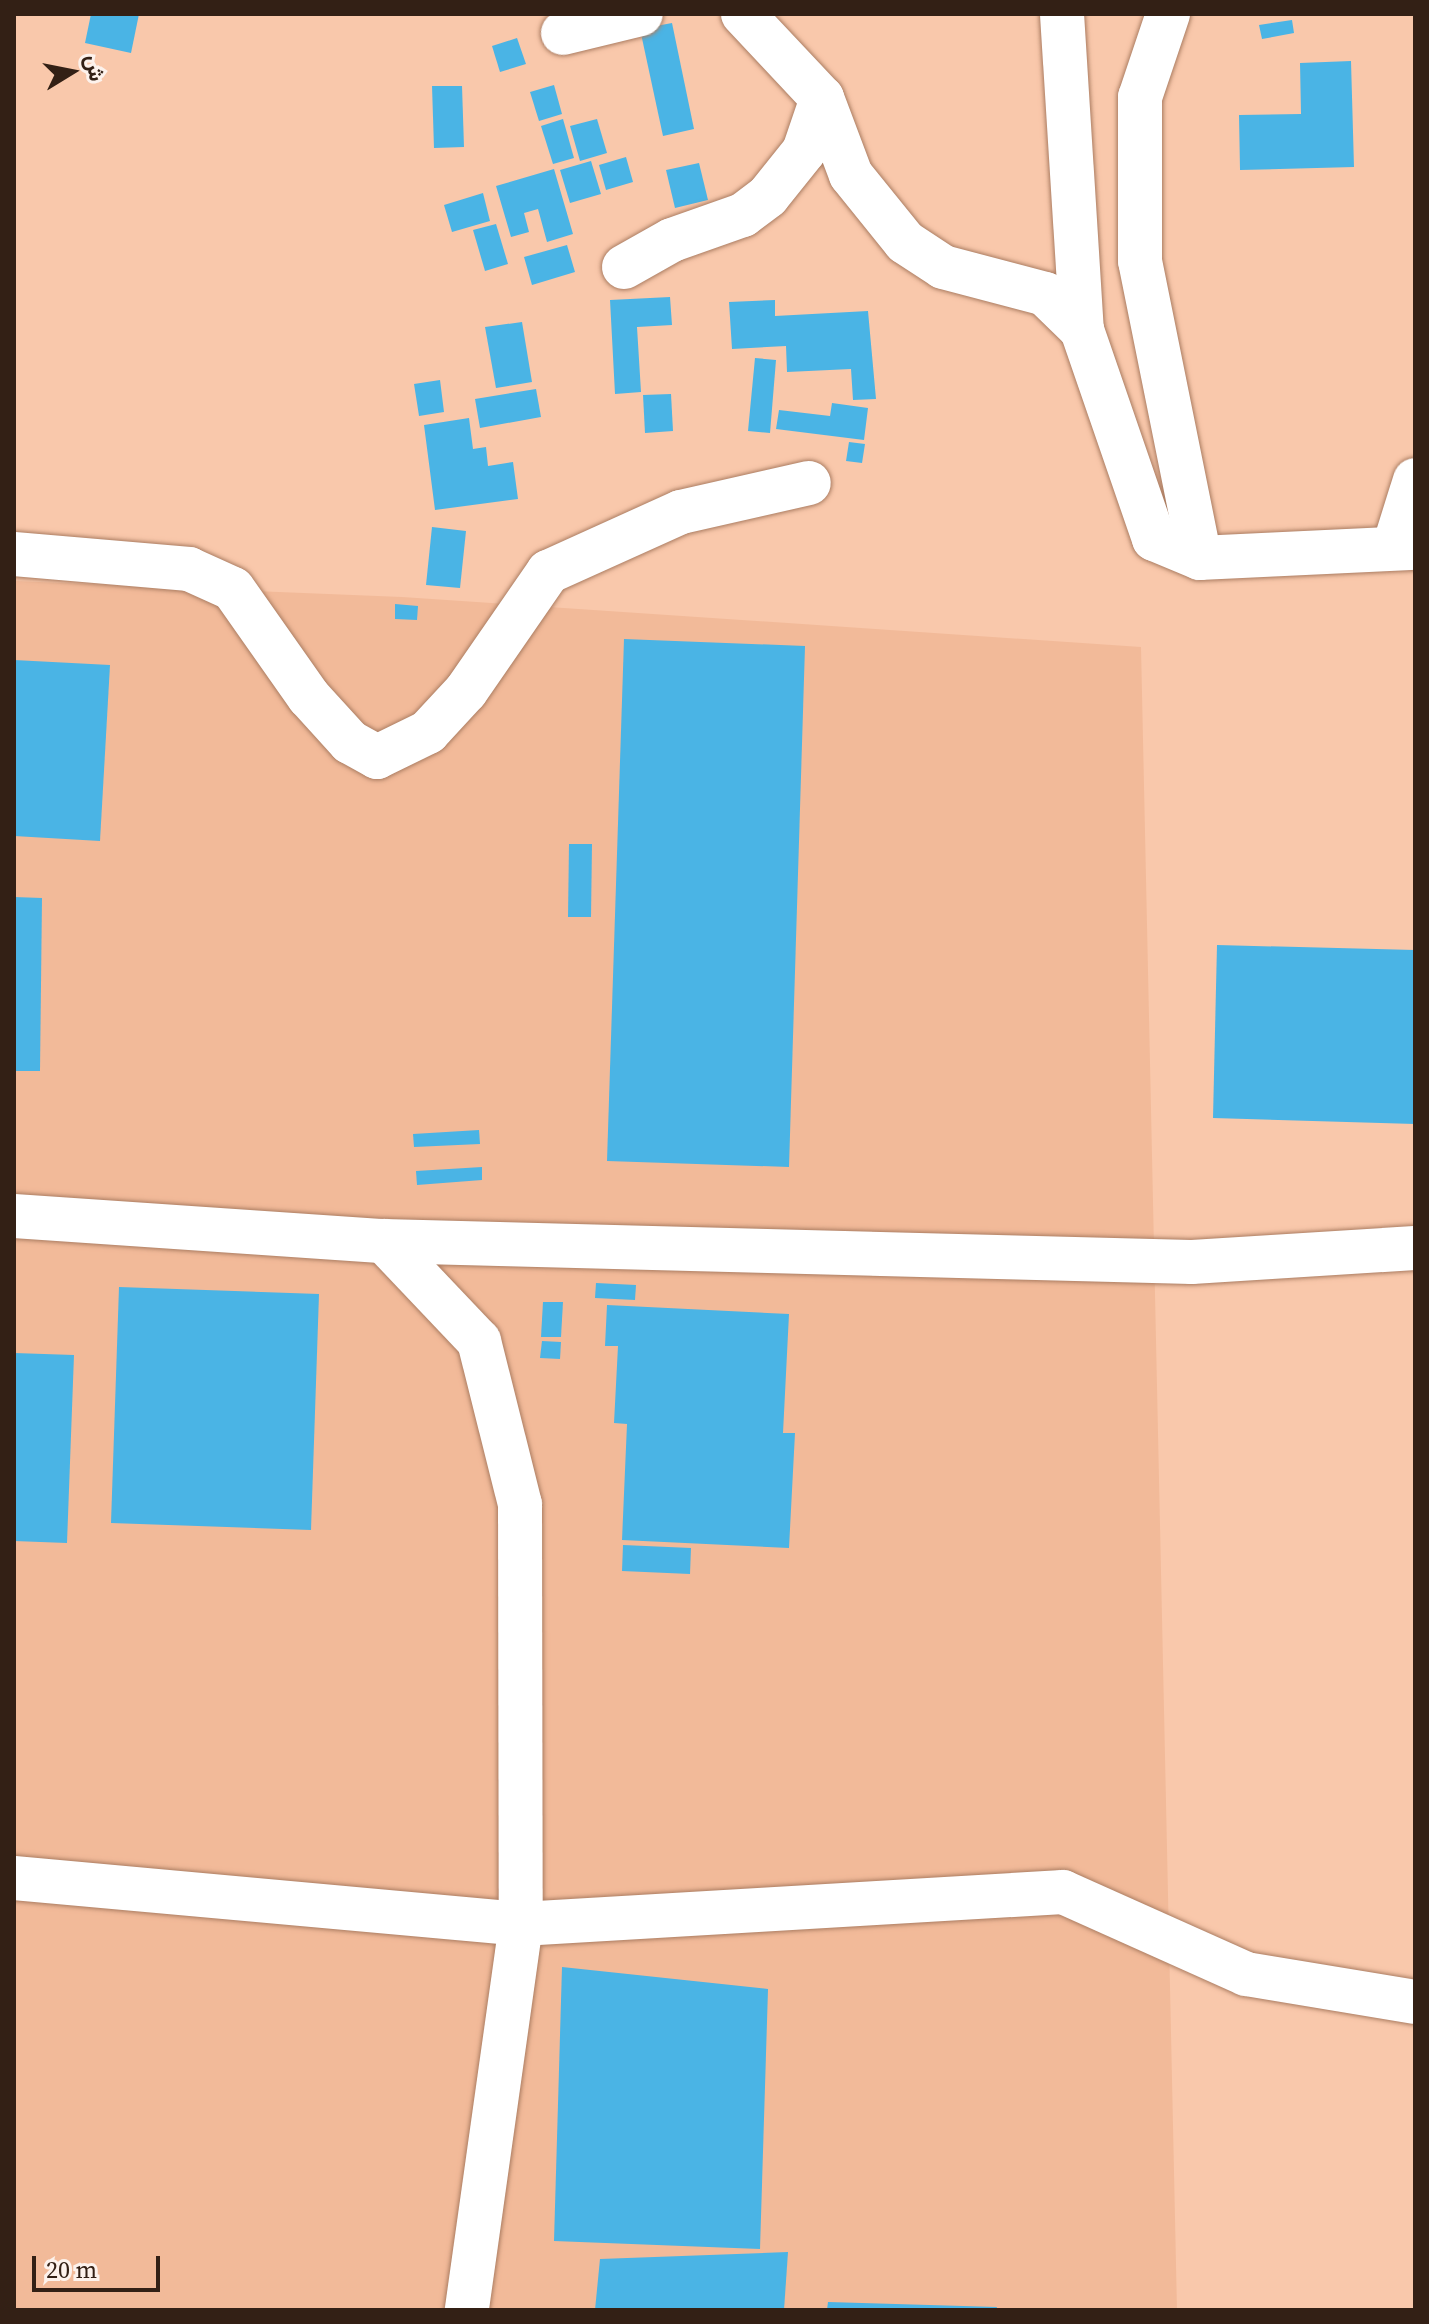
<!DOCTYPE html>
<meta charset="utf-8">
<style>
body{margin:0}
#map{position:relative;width:1429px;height:2324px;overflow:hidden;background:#f9c8ab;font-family:"Source Serif 4",Vazirmatn,serif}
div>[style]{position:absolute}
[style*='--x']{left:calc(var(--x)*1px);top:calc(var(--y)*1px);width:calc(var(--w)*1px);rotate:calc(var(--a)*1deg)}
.built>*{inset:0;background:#f2ba99}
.building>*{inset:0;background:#4ab4e5}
.roads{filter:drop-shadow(0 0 2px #ab7d62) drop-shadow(0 0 2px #ab7d62)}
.minor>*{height:44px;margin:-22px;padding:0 22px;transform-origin:22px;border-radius:22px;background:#fff}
span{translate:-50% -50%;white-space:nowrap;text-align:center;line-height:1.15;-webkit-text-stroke:6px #fdf2ec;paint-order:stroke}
.frame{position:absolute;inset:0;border:16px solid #332015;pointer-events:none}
.north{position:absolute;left:32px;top:32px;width:80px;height:80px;-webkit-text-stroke:6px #fdf2ec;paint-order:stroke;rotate:80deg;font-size:22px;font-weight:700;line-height:32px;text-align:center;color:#332015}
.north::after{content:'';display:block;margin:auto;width:28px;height:36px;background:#332015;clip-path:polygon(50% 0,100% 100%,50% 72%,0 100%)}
.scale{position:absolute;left:32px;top:2256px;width:128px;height:36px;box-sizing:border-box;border:4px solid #332015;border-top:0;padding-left:10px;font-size:24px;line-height:28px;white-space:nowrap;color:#332015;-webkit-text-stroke:6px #fdf2ec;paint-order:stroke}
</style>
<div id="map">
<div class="built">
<i style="clip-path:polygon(14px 581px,402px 597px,1141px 647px,1177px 2310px,14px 2310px)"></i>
</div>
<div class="building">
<i style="clip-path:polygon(91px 14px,139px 14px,131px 53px,85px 43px)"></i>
<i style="clip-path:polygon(1292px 20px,1294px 33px,1262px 39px,1259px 25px)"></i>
<i style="clip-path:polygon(672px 23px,694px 129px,663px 136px,640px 29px)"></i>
<i style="clip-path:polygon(517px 38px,526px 64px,500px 72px,492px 46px)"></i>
<i style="clip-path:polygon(1351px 61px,1354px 167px,1240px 170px,1239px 115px,1301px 114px,1300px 63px)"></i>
<i style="clip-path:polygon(554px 85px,562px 114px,539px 121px,530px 92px)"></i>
<i style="clip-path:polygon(432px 86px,462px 86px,464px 147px,434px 148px)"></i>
<i style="clip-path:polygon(563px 119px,574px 158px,553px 164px,541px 126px)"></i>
<i style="clip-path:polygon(597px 119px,607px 153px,580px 161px,570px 126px)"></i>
<i style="clip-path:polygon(626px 157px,633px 182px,606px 190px,599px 165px)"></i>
<i style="clip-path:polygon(591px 161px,601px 194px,570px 203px,560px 170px)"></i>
<i style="clip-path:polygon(699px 163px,708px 200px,675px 208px,666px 170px)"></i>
<i style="clip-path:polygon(554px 169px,573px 234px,547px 242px,538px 209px,524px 213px,529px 232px,511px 237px,496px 186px)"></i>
<i style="clip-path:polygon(483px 193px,490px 221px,452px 232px,444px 205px)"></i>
<i style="clip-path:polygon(496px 224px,508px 264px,485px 271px,473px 230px)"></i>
<i style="clip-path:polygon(567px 245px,575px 272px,532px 285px,524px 257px)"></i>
<i style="clip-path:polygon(670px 297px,672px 325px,637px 327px,641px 392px,615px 394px,610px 300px)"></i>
<i style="clip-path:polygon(775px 300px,775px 316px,868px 311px,876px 399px,853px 400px,851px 369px,787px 372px,786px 346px,732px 349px,729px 302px)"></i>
<i style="clip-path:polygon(522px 322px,532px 382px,496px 388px,485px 327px)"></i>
<i style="clip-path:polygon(755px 358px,776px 360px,770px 433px,748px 431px)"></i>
<i style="clip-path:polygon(440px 380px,444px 412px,419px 416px,414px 384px)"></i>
<i style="clip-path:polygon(536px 389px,541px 417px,480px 428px,475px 399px)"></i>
<i style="clip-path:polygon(671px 394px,673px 431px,645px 433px,643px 395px)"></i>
<i style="clip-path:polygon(832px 403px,868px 408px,864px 440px,776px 429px,779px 410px,830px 416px)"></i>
<i style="clip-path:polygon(469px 418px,473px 449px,486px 447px,488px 466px,513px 462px,518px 499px,435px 510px,424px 425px)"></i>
<i style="clip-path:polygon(849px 442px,865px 444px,862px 463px,846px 461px)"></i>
<i style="clip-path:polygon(432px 527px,466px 531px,460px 588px,426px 585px)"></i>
<i style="clip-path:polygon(395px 604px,418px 606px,417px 620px,395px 619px)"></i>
<i style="clip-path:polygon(624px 639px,805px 646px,789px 1167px,607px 1161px)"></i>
<i style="clip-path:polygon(14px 660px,110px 665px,100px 841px,14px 836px)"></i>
<i style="clip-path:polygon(569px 844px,592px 844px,591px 917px,568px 917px)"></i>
<i style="clip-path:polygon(14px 897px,42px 898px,40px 1071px,14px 1071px)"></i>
<i style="clip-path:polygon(1217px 945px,1415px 950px,1415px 1124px,1213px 1118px)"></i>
<i style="clip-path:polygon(479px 1130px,480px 1144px,414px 1147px,413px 1134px)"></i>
<i style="clip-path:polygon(482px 1167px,482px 1180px,417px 1185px,416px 1171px)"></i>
<i style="clip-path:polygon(596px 1283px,636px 1285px,635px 1300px,595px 1298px)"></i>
<i style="clip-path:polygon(119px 1287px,319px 1294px,311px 1530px,111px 1523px)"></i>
<i style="clip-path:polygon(543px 1302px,563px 1302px,561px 1337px,541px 1337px)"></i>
<i style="clip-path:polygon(607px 1305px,789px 1314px,783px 1433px,795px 1433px,789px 1548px,622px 1540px,627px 1424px,614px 1423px,618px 1346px,605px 1346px)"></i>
<i style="clip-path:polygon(542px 1341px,561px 1342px,560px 1359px,540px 1358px)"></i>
<i style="clip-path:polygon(14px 1353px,74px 1355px,67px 1543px,14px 1541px)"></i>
<i style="clip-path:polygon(623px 1545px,691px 1548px,690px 1574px,622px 1571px)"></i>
<i style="clip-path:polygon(562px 1967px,768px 1989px,760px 2249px,554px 2241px)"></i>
<i style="clip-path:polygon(788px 2252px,784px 2310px,595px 2310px,600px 2259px)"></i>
<i style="clip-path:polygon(828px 2302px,997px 2307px,996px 2310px,827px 2310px)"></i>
</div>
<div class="roads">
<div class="minor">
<i style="--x:743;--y:14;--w:115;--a:46.8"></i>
<i style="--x:822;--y:98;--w:82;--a:69.4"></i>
<i style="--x:851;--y:175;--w:86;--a:51.1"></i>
<i style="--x:905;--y:242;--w:45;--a:33.3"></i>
<i style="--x:943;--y:267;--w:106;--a:14.8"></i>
<i style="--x:1045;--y:294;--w:52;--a:44.2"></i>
<i style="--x:1062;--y:14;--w:317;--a:86.4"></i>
<i style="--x:1082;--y:330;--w:221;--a:71"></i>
<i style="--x:1154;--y:539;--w:50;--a:22.4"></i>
<i style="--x:1200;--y:558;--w:215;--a:-2.7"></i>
<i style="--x:1168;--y:14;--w:88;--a:108.6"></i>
<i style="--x:1140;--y:97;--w:164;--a:90"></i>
<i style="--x:1140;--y:261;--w:303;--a:78.6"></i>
<i style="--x:563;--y:33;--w:80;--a:-13.7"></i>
<i style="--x:624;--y:267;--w:55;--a:-29.4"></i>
<i style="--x:672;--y:240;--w:75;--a:-19.4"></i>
<i style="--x:743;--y:215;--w:31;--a:-37"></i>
<i style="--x:768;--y:196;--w:58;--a:-51.3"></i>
<i style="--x:804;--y:151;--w:56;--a:-71.2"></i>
<i style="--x:1394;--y:547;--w:70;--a:-72.6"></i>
<i style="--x:14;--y:554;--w:176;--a:4.9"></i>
<i style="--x:189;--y:569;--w:48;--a:24.4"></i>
<i style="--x:233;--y:589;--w:132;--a:54.9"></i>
<i style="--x:309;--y:697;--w:61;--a:47.7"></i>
<i style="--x:350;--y:742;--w:31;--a:29"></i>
<i style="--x:377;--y:757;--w:57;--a:-26.1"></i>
<i style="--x:428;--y:732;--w:56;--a:-47.2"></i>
<i style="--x:466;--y:691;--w:145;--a:-55.4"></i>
<i style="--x:548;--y:572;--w:146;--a:-24.3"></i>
<i style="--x:681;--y:512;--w:131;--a:-12.8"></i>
<i style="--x:14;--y:1216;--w:371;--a:3.9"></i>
<i style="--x:384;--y:1241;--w:138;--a:46.5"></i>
<i style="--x:479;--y:1341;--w:168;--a:75.9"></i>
<i style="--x:520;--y:1504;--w:420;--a:89.9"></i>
<i style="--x:521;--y:1924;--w:390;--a:98"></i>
<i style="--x:384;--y:1241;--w:808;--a:1.49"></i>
<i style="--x:1192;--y:1262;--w:223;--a:-3.6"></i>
<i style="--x:14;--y:1878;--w:509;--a:5.18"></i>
<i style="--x:521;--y:1924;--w:543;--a:-3.38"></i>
<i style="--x:1063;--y:1892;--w:201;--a:24.1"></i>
<i style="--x:1246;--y:1974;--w:171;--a:9.4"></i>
</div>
</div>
<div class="frame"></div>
<div class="north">ش</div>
<div class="scale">20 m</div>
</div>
